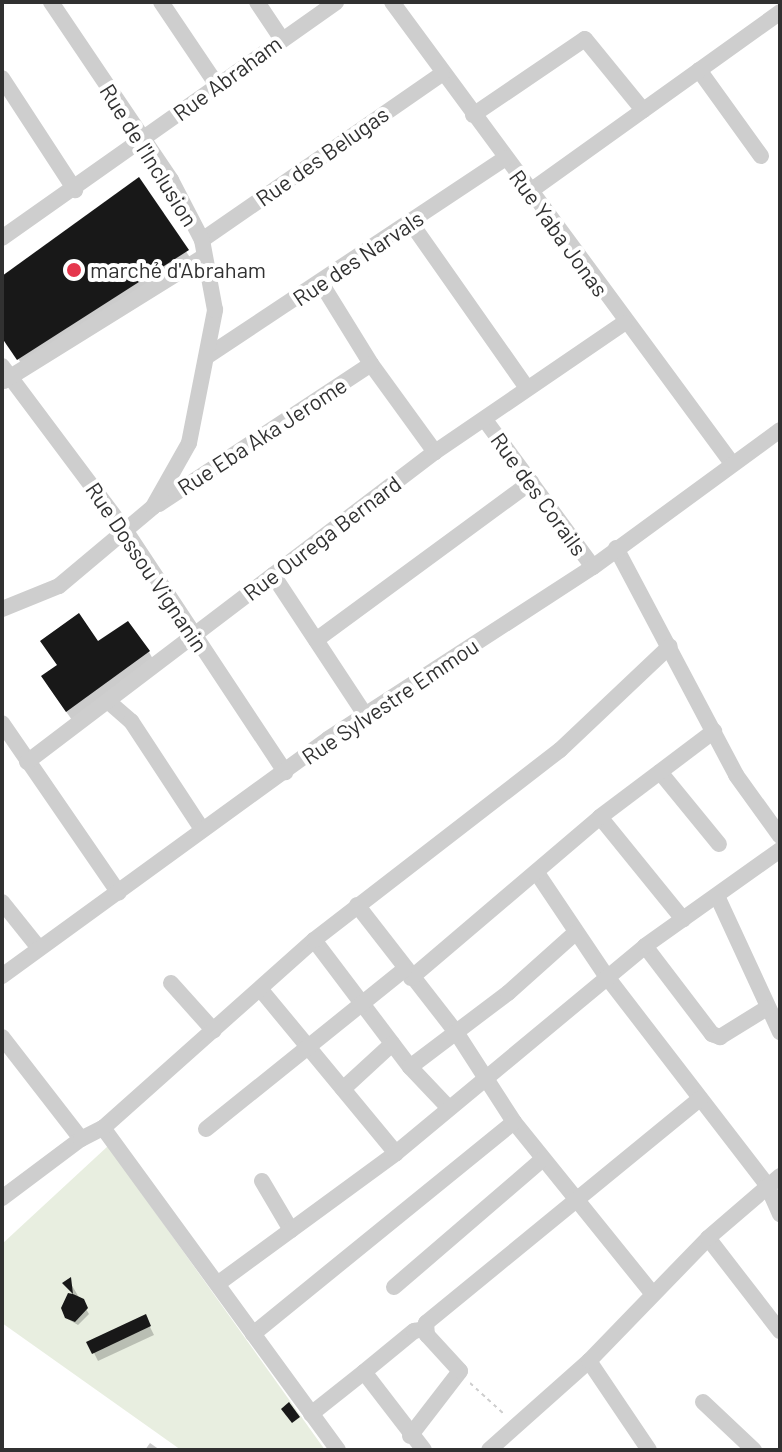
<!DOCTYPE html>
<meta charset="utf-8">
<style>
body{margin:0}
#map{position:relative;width:782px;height:1452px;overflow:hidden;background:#fff;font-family:Barlow,sans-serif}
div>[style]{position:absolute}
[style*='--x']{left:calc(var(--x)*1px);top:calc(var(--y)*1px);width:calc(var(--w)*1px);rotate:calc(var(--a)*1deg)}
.green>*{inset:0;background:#e8eee0}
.shadow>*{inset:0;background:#0003}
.building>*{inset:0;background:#181818}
.path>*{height:2px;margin-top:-1px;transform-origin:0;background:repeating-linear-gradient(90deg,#cecece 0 4px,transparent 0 8px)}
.minor>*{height:16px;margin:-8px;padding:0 8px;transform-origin:8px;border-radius:8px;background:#cecece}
.dots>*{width:22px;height:22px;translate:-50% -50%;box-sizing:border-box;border:4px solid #fff;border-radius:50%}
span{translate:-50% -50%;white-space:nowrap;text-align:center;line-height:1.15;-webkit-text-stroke:8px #fff;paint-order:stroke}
.street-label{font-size:22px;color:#313131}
.poi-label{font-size:22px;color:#313131}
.left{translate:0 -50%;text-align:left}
.frame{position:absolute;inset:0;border:4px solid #313131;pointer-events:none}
</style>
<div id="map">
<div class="green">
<i style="clip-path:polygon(108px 1146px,325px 1450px,181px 1450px,2px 1323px,2px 1244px)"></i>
</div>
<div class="shadow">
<i style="clip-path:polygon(139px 180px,193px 262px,25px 369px,2px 335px,2px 278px)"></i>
<i style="clip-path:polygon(149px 652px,154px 661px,72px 720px,48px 686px)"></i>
<i style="clip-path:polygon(68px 1279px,89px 1314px,78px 1325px,66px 1318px,74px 1295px,64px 1284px)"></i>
<i style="clip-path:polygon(149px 1325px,154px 1335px,98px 1361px,89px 1343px)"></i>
<i style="clip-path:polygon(150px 1443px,160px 1450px,145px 1450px)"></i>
</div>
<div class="building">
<i style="clip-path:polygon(139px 177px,189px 250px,17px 360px,2px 338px,2px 276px)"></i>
<i style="clip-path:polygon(79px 613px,98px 641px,128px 621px,150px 651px,66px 712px,41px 676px,57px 665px,40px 641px)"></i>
<i style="clip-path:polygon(71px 1277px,73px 1294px,84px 1299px,88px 1308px,75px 1322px,65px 1318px,61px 1308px,68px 1293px,73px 1294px,62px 1283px)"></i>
<i style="clip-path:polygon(146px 1314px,151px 1326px,92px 1354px,86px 1342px)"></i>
<i style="clip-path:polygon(289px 1402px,300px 1417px,292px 1423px,281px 1409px)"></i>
</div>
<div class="path">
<i style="--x:470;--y:1383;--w:46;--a:42.4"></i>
</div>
<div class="minor">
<i style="--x:161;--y:2;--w:100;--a:56"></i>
<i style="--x:257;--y:2;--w:43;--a:56.3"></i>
<i style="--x:392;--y:2;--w:571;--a:53.61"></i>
<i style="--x:699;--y:70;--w:106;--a:54.2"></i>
<i style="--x:2;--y:78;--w:134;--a:56.9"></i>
<i style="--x:473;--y:115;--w:135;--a:-34.2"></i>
<i style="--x:585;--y:39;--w:92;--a:50.8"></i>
<i style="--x:529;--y:192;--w:309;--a:-35.6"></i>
<i style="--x:411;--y:223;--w:202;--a:54.9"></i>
<i style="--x:2;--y:238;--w:409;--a:-35.2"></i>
<i style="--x:202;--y:240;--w:292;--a:-34.7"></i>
<i style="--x:321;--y:283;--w:95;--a:58.3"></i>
<i style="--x:371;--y:364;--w:109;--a:54"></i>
<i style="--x:209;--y:355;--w:356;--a:-33.6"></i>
<i style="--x:2;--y:366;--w:209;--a:53.2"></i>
<i style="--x:127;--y:533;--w:287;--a:56.5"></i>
<i style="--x:4;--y:381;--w:234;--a:-31.9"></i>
<i style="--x:485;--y:420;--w:182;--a:53.7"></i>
<i style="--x:159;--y:504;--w:254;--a:-33.4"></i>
<i style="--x:616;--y:548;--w:257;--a:62.1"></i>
<i style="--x:736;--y:775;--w:75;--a:54.2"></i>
<i style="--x:273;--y:575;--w:169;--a:56.6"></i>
<i style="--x:2;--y:609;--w:61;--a:-22"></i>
<i style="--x:59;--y:586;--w:123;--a:-40"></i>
<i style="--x:153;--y:507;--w:73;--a:-60.6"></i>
<i style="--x:189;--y:443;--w:136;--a:-78.9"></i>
<i style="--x:215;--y:310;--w:71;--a:-100.5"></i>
<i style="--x:202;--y:240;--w:68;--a:-117.3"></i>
<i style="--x:171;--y:180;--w:215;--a:-124"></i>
<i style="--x:316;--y:640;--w:267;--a:-36.3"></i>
<i style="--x:110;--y:703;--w:28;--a:41"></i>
<i style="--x:131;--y:721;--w:129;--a:56.7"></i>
<i style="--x:2;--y:723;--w:206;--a:55.5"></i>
<i style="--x:27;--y:762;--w:512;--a:-37.23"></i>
<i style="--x:435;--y:452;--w:229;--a:-34.3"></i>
<i style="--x:660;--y:772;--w:93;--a:50.7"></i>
<i style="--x:600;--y:817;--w:132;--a:50.9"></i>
<i style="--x:537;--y:873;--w:125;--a:56.1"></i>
<i style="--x:607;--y:977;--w:262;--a:52.4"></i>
<i style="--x:767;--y:1185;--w:32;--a:66"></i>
<i style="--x:718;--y:898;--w:148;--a:65.2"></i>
<i style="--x:2;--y:902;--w:58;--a:51.3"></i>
<i style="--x:357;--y:905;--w:161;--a:52.1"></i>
<i style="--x:456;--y:1032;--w:107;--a:57.2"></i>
<i style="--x:514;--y:1122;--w:220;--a:51.1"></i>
<i style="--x:314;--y:940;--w:159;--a:52.9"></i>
<i style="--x:410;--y:1067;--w:54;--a:46.5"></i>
<i style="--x:645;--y:946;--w:111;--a:52.7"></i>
<i style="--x:712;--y:1034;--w:9;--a:21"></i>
<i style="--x:720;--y:1037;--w:55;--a:-31.7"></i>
<i style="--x:2;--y:976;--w:403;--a:-36"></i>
<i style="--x:328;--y:739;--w:316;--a:-33"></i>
<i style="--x:593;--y:567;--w:232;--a:-36.2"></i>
<i style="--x:411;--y:978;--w:248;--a:-40.4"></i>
<i style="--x:600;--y:817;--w:143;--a:-37"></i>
<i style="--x:171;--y:983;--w:64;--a:48.1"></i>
<i style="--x:261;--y:990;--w:212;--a:50.4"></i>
<i style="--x:2;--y:1037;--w:129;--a:52.2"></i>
<i style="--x:410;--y:1067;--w:123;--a:-37.1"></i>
<i style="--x:508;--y:993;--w:90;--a:-41.8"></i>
<i style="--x:343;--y:1089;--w:67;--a:-42.6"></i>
<i style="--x:206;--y:1129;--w:254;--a:-38.8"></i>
<i style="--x:262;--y:1181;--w:57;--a:59.4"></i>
<i style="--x:2;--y:1198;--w:99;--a:-36.8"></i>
<i style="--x:81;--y:1139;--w:25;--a:-27"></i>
<i style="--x:708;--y:1238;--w:118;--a:52.3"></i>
<i style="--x:220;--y:1282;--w:218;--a:-36.2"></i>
<i style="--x:396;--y:1153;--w:324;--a:-39.7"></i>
<i style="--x:645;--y:946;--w:166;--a:-35.4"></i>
<i style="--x:394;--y:1287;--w:196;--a:-40.7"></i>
<i style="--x:253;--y:1334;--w:336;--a:-39.1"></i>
<i style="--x:589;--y:1361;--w:107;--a:56"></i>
<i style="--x:364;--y:1372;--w:65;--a:-39.4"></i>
<i style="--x:414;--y:1331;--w:10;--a:-11"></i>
<i style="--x:703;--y:1402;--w:70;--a:43.3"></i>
<i style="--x:311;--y:1414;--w:68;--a:-38.4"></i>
<i style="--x:364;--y:1372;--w:98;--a:52.4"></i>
<i style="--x:410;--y:1436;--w:82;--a:-52.4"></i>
<i style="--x:460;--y:1371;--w:49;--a:-132.5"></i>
<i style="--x:427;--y:1335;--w:12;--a:-95"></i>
<i style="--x:426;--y:1323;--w:354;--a:-39.3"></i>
<i style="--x:338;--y:1450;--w:399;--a:-126.1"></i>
<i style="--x:103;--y:1128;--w:283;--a:-41.7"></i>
<i style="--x:314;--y:940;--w:311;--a:-37.7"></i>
<i style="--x:560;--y:750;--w:151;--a:-43.4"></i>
<i style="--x:489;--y:1450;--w:134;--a:-41.7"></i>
<i style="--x:589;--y:1361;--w:171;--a:-45.9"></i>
<i style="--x:708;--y:1238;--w:95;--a:-40.7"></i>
</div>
<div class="dots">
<i style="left:74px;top:270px;background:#e5374d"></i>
</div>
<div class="street-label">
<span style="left:227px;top:78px;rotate:-36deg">Rue Abraham</span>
<span style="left:149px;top:155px;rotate:58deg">Rue de l'Inclusion</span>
<span style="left:322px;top:156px;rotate:-35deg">Rue des Belugas</span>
<span style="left:559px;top:233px;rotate:54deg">Rue Yaba Jonas</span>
<span style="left:358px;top:258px;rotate:-34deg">Rue des Narvals</span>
<span style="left:262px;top:436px;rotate:-33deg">Rue Eba Aka Jerome</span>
<span style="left:539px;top:494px;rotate:54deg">Rue des Corails</span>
<span style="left:322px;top:538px;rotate:-37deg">Rue Ourega Bernard</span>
<span style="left:147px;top:567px;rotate:56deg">Rue Dossou Vignanin</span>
<span style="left:390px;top:701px;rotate:-34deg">Rue Sylvestre Emmou</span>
</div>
<div class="poi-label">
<span class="left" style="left:90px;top:270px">marché d'Abraham</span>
</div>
<div class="frame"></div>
</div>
